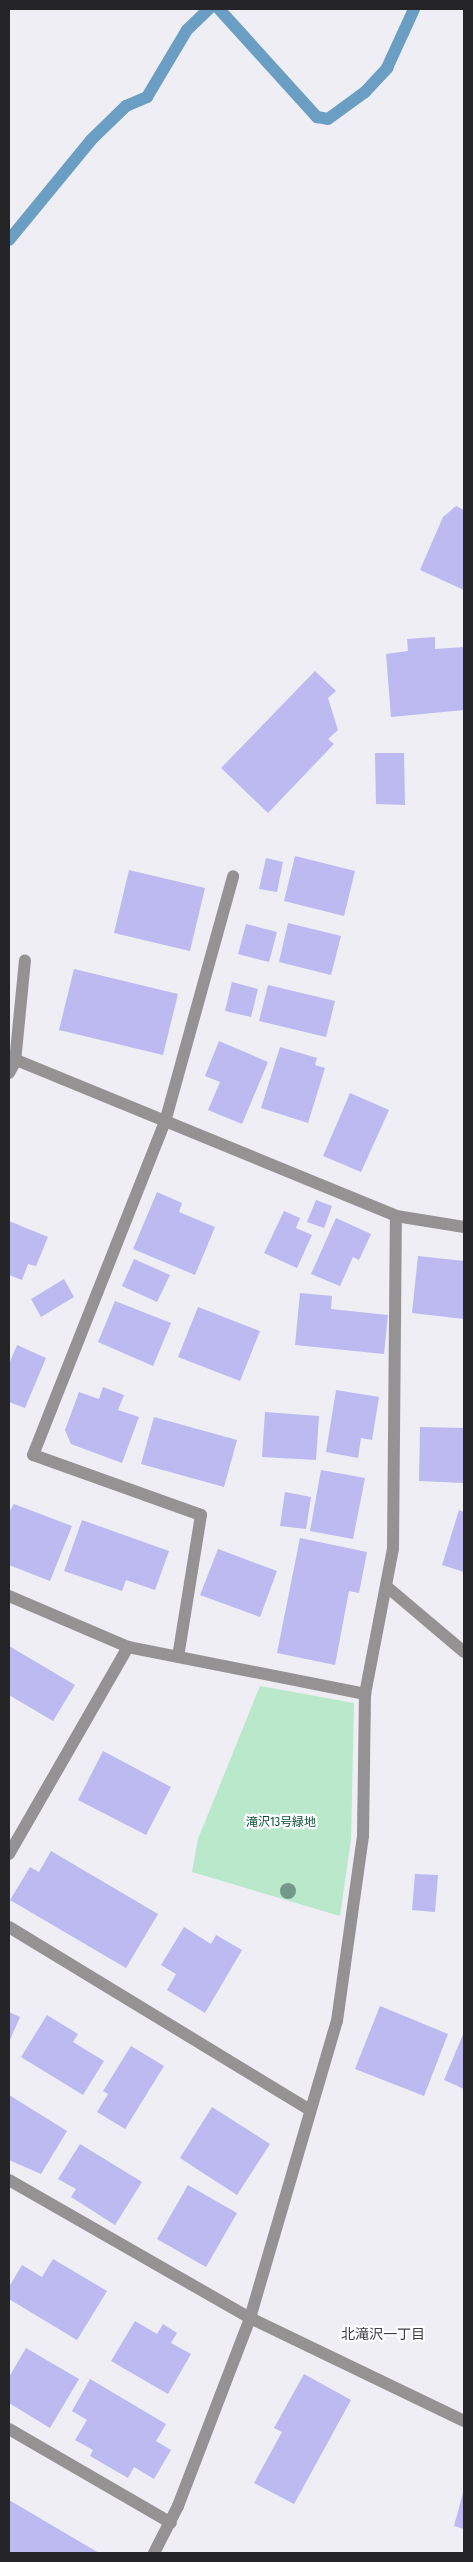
<!DOCTYPE html>
<meta charset="utf-8">
<style>
body{margin:0}
#map{position:relative;width:473px;height:2562px;overflow:hidden;background:#eeeef4;font-family:"Fira Sans Condensed","Noto Sans JP",sans-serif}
div>[style]{position:absolute}
[style*='--x']{left:calc(var(--x)*1px);top:calc(var(--y)*1px);width:calc(var(--w)*1px);rotate:calc(var(--a)*1deg)}
.green>*{inset:0;background:#b9e8cb}
.stream>*{height:12px;margin:-6px;padding:0 6px;transform-origin:6px;border-radius:6px;background:#6a9ec3}
.building>*{inset:0;background:#bcbaf1}
.minor>*{height:12px;margin:-6px;padding:0 6px;transform-origin:6px;border-radius:6px;background:#959293}
.trees>*{width:16px;height:16px;margin:-8px;border-radius:50%;background:#72998a}
span{translate:-50% -50%;white-space:nowrap;text-align:center;line-height:1.15;-webkit-text-stroke:4.5px #fcfcff;paint-order:stroke}
.park-label{font-size:12px;color:#0d5333}
.neighbourhood-label{font-size:14px;color:#414145}
.frame{position:absolute;inset:0;border:10px solid #252527;pointer-events:none}
</style>
<div id="map">
<div class="green">
<i style="clip-path:polygon(260px 1686px,354px 1703px,351px 1839px,340px 1916px,192px 1872px,198px 1839px)"></i>
</div>
<div class="stream">
<i style="--x:219;--y:9;--w:146;--a:47.8"></i>
<i style="--x:317;--y:117;--w:11;--a:10"></i>
<i style="--x:328;--y:119;--w:46;--a:-36.1"></i>
<i style="--x:365;--y:92;--w:33;--a:-47"></i>
<i style="--x:387;--y:68;--w:65;--a:-65.4"></i>
<i style="--x:9;--y:240;--w:129;--a:-50.6"></i>
<i style="--x:91;--y:140;--w:49;--a:-44.2"></i>
<i style="--x:126;--y:106;--w:23;--a:-23"></i>
<i style="--x:147;--y:97;--w:78;--a:-59.2"></i>
<i style="--x:187;--y:30;--w:30;--a:-44"></i>
</div>
<div class="building">
<i style="clip-path:polygon(456px 506px,464px 510px,464px 590px,420px 570px,443px 517px)"></i>
<i style="clip-path:polygon(435px 637px,435px 649px,464px 647px,464px 710px,391px 717px,386px 654px,408px 651px,407px 639px)"></i>
<i style="clip-path:polygon(315px 671px,336px 691px,328px 698px,338px 730px,328px 739px,334px 744px,268px 813px,221px 768px)"></i>
<i style="clip-path:polygon(375px 753px,404px 753px,405px 805px,376px 804px)"></i>
<i style="clip-path:polygon(295px 856px,355px 871px,344px 916px,284px 901px)"></i>
<i style="clip-path:polygon(266px 858px,283px 862px,277px 892px,259px 889px)"></i>
<i style="clip-path:polygon(129px 870px,205px 888px,190px 951px,114px 933px)"></i>
<i style="clip-path:polygon(288px 923px,341px 936px,331px 975px,279px 962px)"></i>
<i style="clip-path:polygon(246px 924px,277px 932px,269px 962px,238px 954px)"></i>
<i style="clip-path:polygon(74px 969px,178px 994px,163px 1055px,59px 1030px)"></i>
<i style="clip-path:polygon(232px 982px,258px 989px,251px 1017px,225px 1011px)"></i>
<i style="clip-path:polygon(268px 985px,335px 1001px,326px 1037px,259px 1021px)"></i>
<i style="clip-path:polygon(219px 1041px,268px 1062px,242px 1124px,208px 1110px,220px 1082px,205px 1076px)"></i>
<i style="clip-path:polygon(280px 1047px,317px 1058px,315px 1065px,325px 1068px,308px 1123px,261px 1108px)"></i>
<i style="clip-path:polygon(350px 1093px,389px 1110px,361px 1172px,323px 1156px)"></i>
<i style="clip-path:polygon(157px 1192px,182px 1203px,179px 1212px,215px 1227px,195px 1275px,133px 1249px)"></i>
<i style="clip-path:polygon(316px 1200px,332px 1206px,324px 1228px,307px 1222px)"></i>
<i style="clip-path:polygon(284px 1211px,300px 1218px,296px 1228px,312px 1235px,297px 1268px,264px 1253px)"></i>
<i style="clip-path:polygon(336px 1218px,371px 1234px,359px 1260px,353px 1257px,340px 1286px,311px 1274px)"></i>
<i style="clip-path:polygon(9px 1221px,48px 1237px,36px 1266px,28px 1264px,22px 1280px,9px 1275px)"></i>
<i style="clip-path:polygon(418px 1256px,464px 1261px,464px 1319px,412px 1313px)"></i>
<i style="clip-path:polygon(134px 1259px,170px 1275px,157px 1302px,122px 1286px)"></i>
<i style="clip-path:polygon(64px 1279px,74px 1297px,41px 1317px,31px 1299px)"></i>
<i style="clip-path:polygon(300px 1293px,332px 1296px,331px 1309px,388px 1315px,384px 1354px,295px 1345px)"></i>
<i style="clip-path:polygon(115px 1301px,171px 1323px,153px 1366px,98px 1342px)"></i>
<i style="clip-path:polygon(198px 1307px,260px 1331px,240px 1381px,178px 1357px)"></i>
<i style="clip-path:polygon(17px 1345px,46px 1358px,25px 1408px,9px 1402px,9px 1364px)"></i>
<i style="clip-path:polygon(103px 1387px,124px 1395px,118px 1410px,139px 1417px,122px 1463px,71px 1444px,65px 1430px,79px 1392px,99px 1399px)"></i>
<i style="clip-path:polygon(336px 1390px,379px 1397px,372px 1440px,361px 1438px,358px 1458px,326px 1452px)"></i>
<i style="clip-path:polygon(265px 1412px,319px 1416px,316px 1460px,262px 1457px)"></i>
<i style="clip-path:polygon(154px 1417px,237px 1440px,224px 1487px,141px 1464px)"></i>
<i style="clip-path:polygon(420px 1427px,464px 1428px,464px 1483px,419px 1481px)"></i>
<i style="clip-path:polygon(321px 1470px,365px 1478px,353px 1539px,310px 1531px)"></i>
<i style="clip-path:polygon(285px 1492px,311px 1497px,306px 1529px,280px 1526px)"></i>
<i style="clip-path:polygon(14px 1504px,72px 1526px,50px 1581px,9px 1565px,9px 1512px)"></i>
<i style="clip-path:polygon(459px 1510px,464px 1512px,464px 1572px,442px 1565px)"></i>
<i style="clip-path:polygon(82px 1520px,169px 1551px,155px 1590px,126px 1580px,122px 1591px,64px 1571px)"></i>
<i style="clip-path:polygon(300px 1538px,367px 1552px,359px 1593px,349px 1591px,335px 1665px,277px 1653px)"></i>
<i style="clip-path:polygon(218px 1549px,277px 1571px,260px 1617px,200px 1595px)"></i>
<i style="clip-path:polygon(9px 1646px,75px 1685px,53px 1721px,9px 1695px)"></i>
<i style="clip-path:polygon(103px 1751px,171px 1787px,146px 1835px,78px 1800px)"></i>
<i style="clip-path:polygon(51px 1851px,158px 1914px,126px 1968px,10px 1900px,30px 1867px,39px 1872px)"></i>
<i style="clip-path:polygon(415px 1874px,438px 1875px,435px 1912px,412px 1910px)"></i>
<i style="clip-path:polygon(184px 1927px,211px 1944px,216px 1935px,242px 1950px,205px 2013px,167px 1990px,176px 1974px,161px 1965px)"></i>
<i style="clip-path:polygon(380px 2006px,448px 2034px,424px 2096px,355px 2069px)"></i>
<i style="clip-path:polygon(9px 2012px,20px 2017px,9px 2042px)"></i>
<i style="clip-path:polygon(47px 2015px,78px 2034px,73px 2042px,104px 2061px,83px 2095px,21px 2057px)"></i>
<i style="clip-path:polygon(464px 2032px,464px 2089px,444px 2080px)"></i>
<i style="clip-path:polygon(131px 2046px,164px 2066px,125px 2129px,97px 2112px,108px 2094px,103px 2091px)"></i>
<i style="clip-path:polygon(9px 2095px,67px 2131px,41px 2174px,9px 2160px)"></i>
<i style="clip-path:polygon(212px 2107px,270px 2144px,237px 2195px,180px 2158px)"></i>
<i style="clip-path:polygon(80px 2144px,142px 2182px,115px 2225px,71px 2197px,76px 2189px,58px 2179px)"></i>
<i style="clip-path:polygon(188px 2185px,237px 2213px,206px 2267px,157px 2239px)"></i>
<i style="clip-path:polygon(53px 2259px,107px 2291px,77px 2340px,9px 2299px,9px 2287px,22px 2265px,42px 2277px)"></i>
<i style="clip-path:polygon(135px 2321px,157px 2334px,163px 2324px,177px 2333px,171px 2343px,191px 2354px,168px 2394px,111px 2361px)"></i>
<i style="clip-path:polygon(26px 2348px,79px 2379px,50px 2428px,9px 2403px,9px 2377px)"></i>
<i style="clip-path:polygon(304px 2374px,351px 2400px,294px 2504px,254px 2483px,282px 2432px,274px 2428px)"></i>
<i style="clip-path:polygon(90px 2379px,166px 2424px,156px 2441px,171px 2450px,154px 2479px,134px 2467px,128px 2478px,90px 2456px,93px 2450px,75px 2440px,87px 2420px,72px 2411px)"></i>
<i style="clip-path:polygon(464px 2489px,464px 2529px,454px 2526px)"></i>
<i style="clip-path:polygon(9px 2500px,99px 2553px,9px 2553px)"></i>
</div>
<div class="minor">
<i style="--x:9;--y:1057;--w:418;--a:22.3"></i>
<i style="--x:396;--y:1216;--w:69;--a:9.2"></i>
<i style="--x:9;--y:1073;--w:13;--a:-61"></i>
<i style="--x:15;--y:1062;--w:102;--a:-84.4"></i>
<i style="--x:386;--y:1586;--w:102;--a:40.2"></i>
<i style="--x:9;--y:1596;--w:129;--a:23.2"></i>
<i style="--x:128;--y:1647;--w:242;--a:11.2"></i>
<i style="--x:178;--y:1657;--w:144;--a:-80.8"></i>
<i style="--x:201;--y:1515;--w:178;--a:-160.3"></i>
<i style="--x:33;--y:1455;--w:358;--a:-68.4"></i>
<i style="--x:165;--y:1122;--w:255;--a:-74.5"></i>
<i style="--x:9;--y:1854;--w:239;--a:-60.1"></i>
<i style="--x:9;--y:1927;--w:352;--a:31.3"></i>
<i style="--x:9;--y:2180;--w:278;--a:29.8"></i>
<i style="--x:250;--y:2318;--w:237;--a:25.7"></i>
<i style="--x:9;--y:2429;--w:187;--a:30.1"></i>
<i style="--x:154;--y:2553;--w:53;--a:-62.9"></i>
<i style="--x:178;--y:2506;--w:201;--a:-69"></i>
<i style="--x:250;--y:2318;--w:309;--a:-73.7"></i>
<i style="--x:337;--y:2021;--w:187;--a:-82"></i>
<i style="--x:363;--y:1836;--w:142;--a:-89.2"></i>
<i style="--x:365;--y:1694;--w:148;--a:-79.1"></i>
<i style="--x:393;--y:1549;--w:333;--a:-89.5"></i>
</div>
<div class="trees">
<i style="left:288px;top:1891px"></i>
</div>
<div class="park-label">
<span style="left:281px;top:1823px">滝沢13号緑地</span>
</div>
<div class="neighbourhood-label">
<span style="left:383px;top:2335px">北滝沢一丁目</span>
</div>
<div class="frame"></div>
</div>
